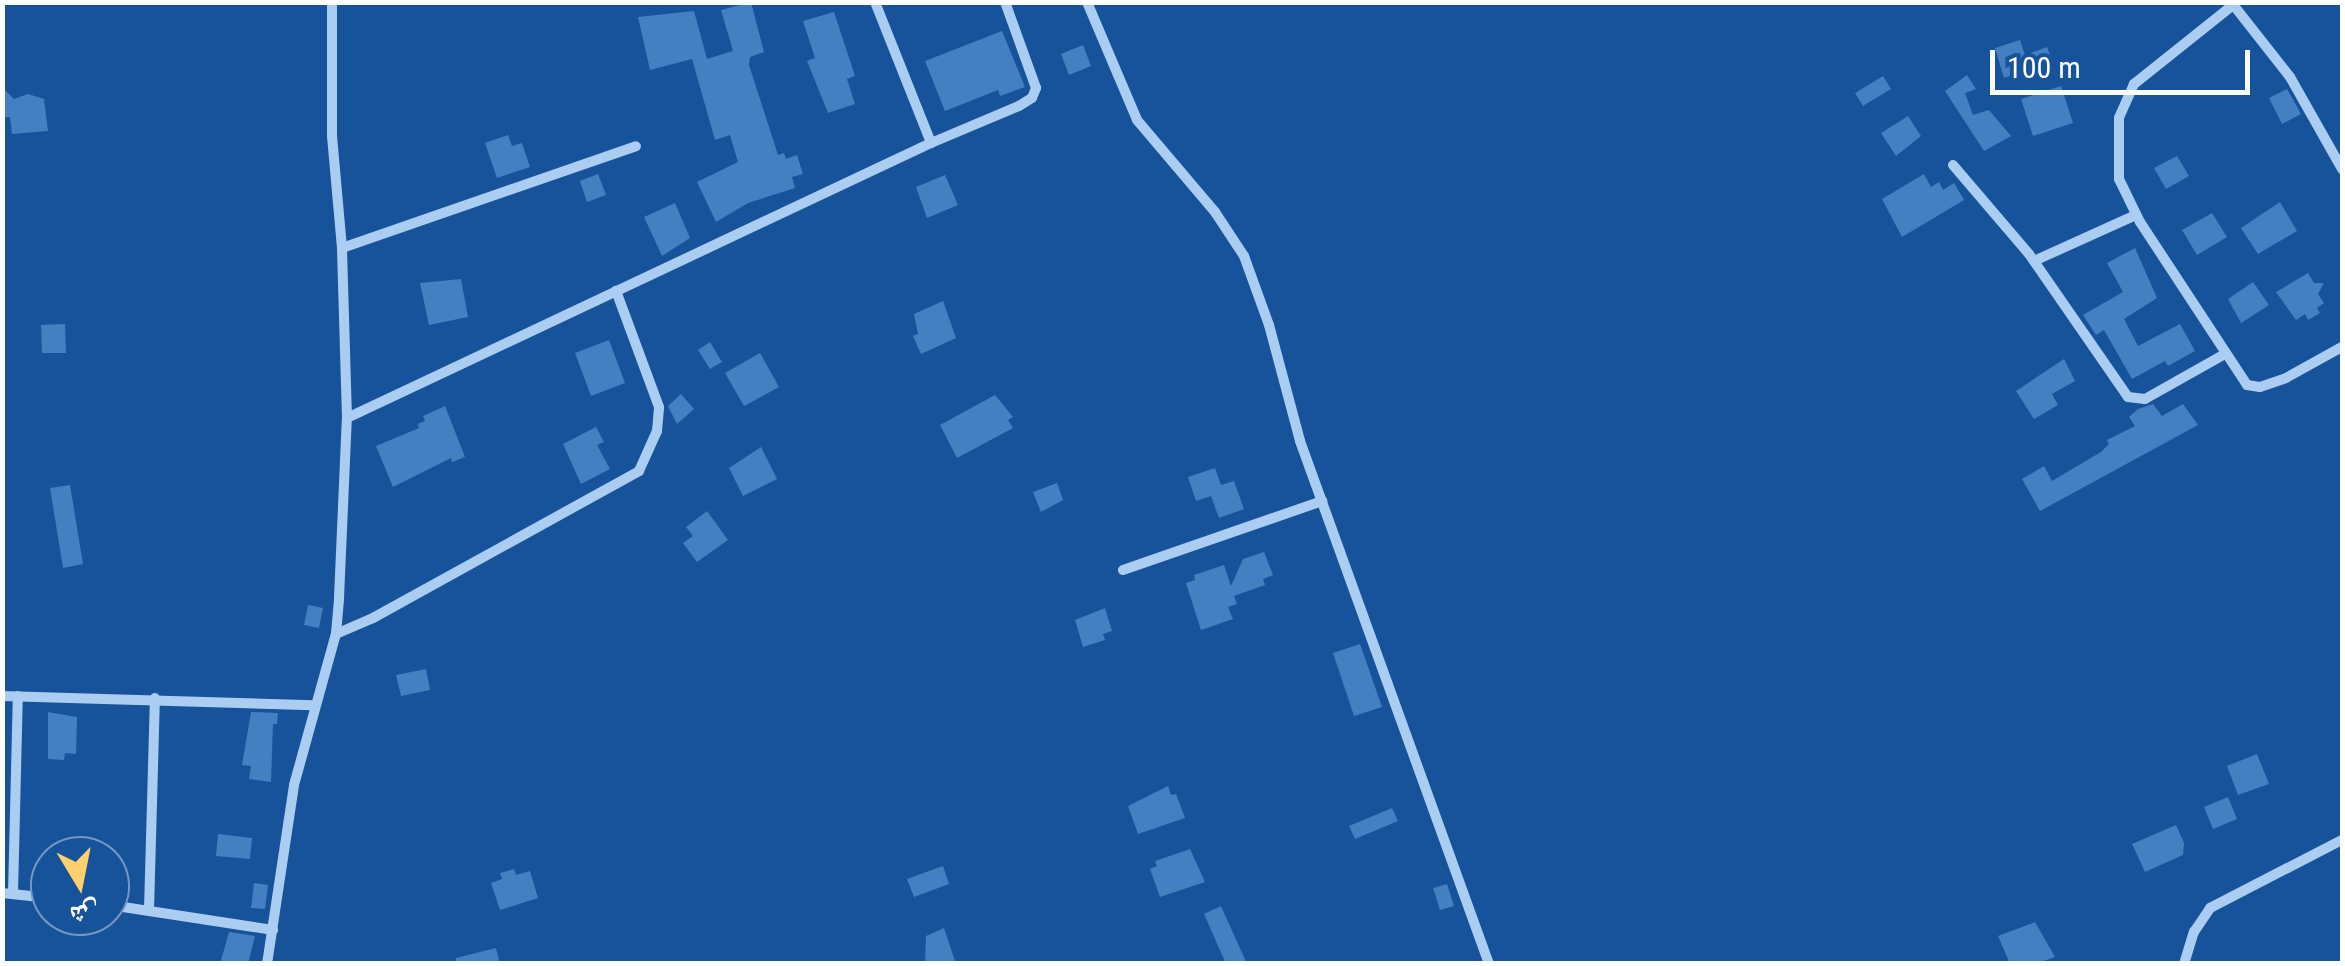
<!DOCTYPE html>
<meta charset="utf-8">
<style>
body{margin:0}
#map{position:relative;width:2345px;height:966px;overflow:hidden;background:#17539a;font-family:"Roboto Condensed","Noto Naskh Arabic",sans-serif}
div>[style]{position:absolute}
[style*='--x']{left:calc(var(--x)*1px);top:calc(var(--y)*1px);width:calc(var(--w)*1px);rotate:calc(var(--a)*1deg)}
.building>*{inset:0;background:#447fc2}
.minor>*{height:10px;margin:-5px;padding:0 5px;transform-origin:5px;border-radius:5px;background:#abcdf2}
span{translate:-50% -50%;white-space:nowrap;text-align:center;line-height:1.15;-webkit-text-stroke:10px #17539a;paint-order:stroke}
.frame{position:absolute;inset:0;border:5px solid #fff;pointer-events:none}
.north{position:absolute;left:30px;top:836px;width:100px;height:100px;box-sizing:border-box;background:#17539a;border:2px solid #7498c2;border-radius:50%;rotate:170deg;font-size:28px;font-weight:700;line-height:40px;text-align:center;color:#fff}
.north::after{content:'';display:block;margin:auto;width:35px;height:45px;background:#ffd16c;clip-path:polygon(50% 0,100% 100%,50% 72%,0 100%)}
.scale{position:absolute;left:1990px;top:50px;width:260px;height:45px;box-sizing:border-box;border:5px solid #fff;border-top:0;padding-left:12px;font-size:30px;line-height:35px;white-space:nowrap;color:#fff;-webkit-text-stroke:8px #17539a;paint-order:stroke}
</style>
<div id="map">
<div class="building">
<i style="clip-path:polygon(751px 2px,764px 52px,750px 57px,749px 65px,778px 155px,784px 153px,786px 159px,797px 155px,803px 174px,792px 177px,795px 188px,748px 203px,716px 222px,697px 182px,738px 162px,730px 135px,715px 140px,692px 59px,650px 70px,638px 17px,694px 11px,707px 59px,733px 51px,721px 10px)"></i>
<i style="clip-path:polygon(834px 12px,855px 76px,847px 79px,855px 104px,828px 113px,807px 61px,815px 58px,803px 21px)"></i>
<i style="clip-path:polygon(1002px 31px,1025px 87px,1000px 96px,998px 90px,945px 111px,925px 61px)"></i>
<i style="clip-path:polygon(2020px 40px,2025px 55px,2047px 47px,2052px 61px,2004px 78px,1995px 48px)"></i>
<i style="clip-path:polygon(1083px 45px,1091px 66px,1069px 75px,1061px 54px)"></i>
<i style="clip-path:polygon(1967px 75px,1976px 89px,1965px 93px,1973px 115px,1989px 110px,2011px 136px,1984px 151px,1945px 91px)"></i>
<i style="clip-path:polygon(1883px 76px,1891px 89px,1863px 106px,1855px 93px)"></i>
<i style="clip-path:polygon(2061px 86px,2073px 123px,2033px 136px,2021px 99px)"></i>
<i style="clip-path:polygon(2px 87px,14px 99px,28px 94px,44px 99px,48px 131px,12px 134px,10px 117px,2px 118px)"></i>
<i style="clip-path:polygon(2287px 89px,2301px 114px,2282px 124px,2269px 98px)"></i>
<i style="clip-path:polygon(1908px 116px,1921px 136px,1896px 156px,1881px 133px)"></i>
<i style="clip-path:polygon(508px 135px,512px 146px,522px 143px,530px 167px,497px 178px,485px 143px)"></i>
<i style="clip-path:polygon(2177px 156px,2189px 176px,2166px 189px,2154px 168px)"></i>
<i style="clip-path:polygon(598px 174px,606px 195px,587px 202px,580px 181px)"></i>
<i style="clip-path:polygon(1924px 174px,1931px 187px,1939px 182px,1943px 190px,1954px 183px,1964px 200px,1902px 237px,1882px 199px)"></i>
<i style="clip-path:polygon(945px 175px,958px 205px,927px 218px,916px 187px)"></i>
<i style="clip-path:polygon(2280px 202px,2297px 231px,2258px 254px,2241px 228px)"></i>
<i style="clip-path:polygon(675px 203px,690px 238px,662px 256px,644px 217px)"></i>
<i style="clip-path:polygon(2212px 213px,2227px 237px,2197px 255px,2182px 230px)"></i>
<i style="clip-path:polygon(2135px 248px,2157px 298px,2124px 319px,2138px 346px,2180px 324px,2195px 351px,2168px 366px,2165px 361px,2132px 379px,2104px 330px,2096px 335px,2083px 315px,2123px 292px,2107px 263px)"></i>
<i style="clip-path:polygon(2308px 273px,2314px 283px,2324px 283px,2318px 294px,2324px 303px,2317px 308px,2320px 313px,2308px 320px,2305px 314px,2296px 320px,2276px 292px)"></i>
<i style="clip-path:polygon(461px 279px,468px 317px,429px 325px,420px 283px)"></i>
<i style="clip-path:polygon(2253px 282px,2269px 305px,2241px 323px,2228px 299px)"></i>
<i style="clip-path:polygon(943px 301px,956px 338px,921px 354px,913px 336px,918px 334px,914px 314px)"></i>
<i style="clip-path:polygon(65px 324px,66px 353px,42px 353px,41px 325px)"></i>
<i style="clip-path:polygon(609px 340px,625px 383px,591px 396px,575px 353px)"></i>
<i style="clip-path:polygon(710px 342px,722px 362px,710px 369px,698px 350px)"></i>
<i style="clip-path:polygon(760px 353px,779px 387px,744px 406px,725px 373px)"></i>
<i style="clip-path:polygon(2064px 359px,2075px 381px,2052px 394px,2058px 405px,2034px 419px,2016px 391px)"></i>
<i style="clip-path:polygon(681px 394px,694px 409px,677px 424px,668px 406px)"></i>
<i style="clip-path:polygon(995px 395px,1013px 417px,1008px 420px,1013px 428px,957px 458px,940px 425px)"></i>
<i style="clip-path:polygon(2153px 404px,2162px 416px,2183px 404px,2198px 425px,2040px 511px,2022px 479px,2044px 466px,2052px 481px,2101px 452px,2109px 444px,2107px 440px,2135px 426px,2129px 417px,2138px 409px)"></i>
<i style="clip-path:polygon(445px 406px,465px 457px,452px 462px,451px 458px,393px 487px,376px 446px,419px 428px,418px 424px,425px 421px,423px 416px)"></i>
<i style="clip-path:polygon(596px 427px,604px 442px,597px 445px,610px 469px,581px 484px,563px 444px)"></i>
<i style="clip-path:polygon(761px 447px,777px 479px,743px 496px,729px 468px)"></i>
<i style="clip-path:polygon(1215px 468px,1221px 485px,1234px 481px,1244px 509px,1219px 518px,1211px 496px,1196px 501px,1188px 477px)"></i>
<i style="clip-path:polygon(1057px 483px,1063px 500px,1041px 512px,1033px 492px)"></i>
<i style="clip-path:polygon(70px 485px,83px 564px,63px 568px,50px 488px)"></i>
<i style="clip-path:polygon(707px 511px,728px 540px,697px 562px,683px 543px,693px 536px,686px 527px)"></i>
<i style="clip-path:polygon(1264px 552px,1273px 575px,1263px 579px,1265px 585px,1234px 596px,1237px 604px,1228px 607px,1233px 619px,1201px 630px,1186px 583px,1195px 580px,1194px 575px,1224px 565px,1231px 586px,1243px 559px)"></i>
<i style="clip-path:polygon(308px 605px,323px 608px,319px 628px,304px 625px)"></i>
<i style="clip-path:polygon(1105px 608px,1112px 631px,1103px 634px,1105px 640px,1083px 647px,1075px 620px)"></i>
<i style="clip-path:polygon(1360px 644px,1382px 707px,1354px 716px,1333px 653px)"></i>
<i style="clip-path:polygon(426px 669px,430px 690px,401px 696px,396px 675px)"></i>
<i style="clip-path:polygon(48px 712px,77px 717px,76px 754px,65px 753px,64px 760px,48px 759px)"></i>
<i style="clip-path:polygon(251px 712px,278px 713px,277px 724px,273px 724px,271px 782px,249px 779px,251px 766px,242px 765px)"></i>
<i style="clip-path:polygon(2257px 754px,2269px 784px,2238px 795px,2227px 766px)"></i>
<i style="clip-path:polygon(1168px 786px,1171px 795px,1176px 794px,1185px 818px,1138px 834px,1128px 806px)"></i>
<i style="clip-path:polygon(2228px 797px,2237px 819px,2213px 829px,2204px 807px)"></i>
<i style="clip-path:polygon(1392px 808px,1398px 821px,1355px 839px,1349px 826px)"></i>
<i style="clip-path:polygon(2176px 825px,2184px 843px,2183px 855px,2145px 872px,2132px 844px)"></i>
<i style="clip-path:polygon(218px 834px,252px 838px,250px 859px,216px 856px)"></i>
<i style="clip-path:polygon(1190px 849px,1205px 882px,1160px 897px,1150px 869px,1157px 866px,1155px 861px)"></i>
<i style="clip-path:polygon(943px 866px,949px 884px,914px 897px,907px 879px)"></i>
<i style="clip-path:polygon(514px 869px,516px 875px,530px 871px,538px 898px,500px 910px,491px 883px,502px 879px,500px 873px)"></i>
<i style="clip-path:polygon(254px 883px,268px 885px,265px 909px,251px 908px)"></i>
<i style="clip-path:polygon(1447px 884px,1454px 906px,1440px 910px,1433px 888px)"></i>
<i style="clip-path:polygon(1221px 906px,1247px 964px,1226px 964px,1204px 914px)"></i>
<i style="clip-path:polygon(2035px 922px,2055px 957px,2035px 964px,2010px 964px,1998px 936px)"></i>
<i style="clip-path:polygon(944px 928px,956px 964px,925px 964px,926px 936px)"></i>
<i style="clip-path:polygon(229px 932px,255px 936px,248px 964px,220px 964px)"></i>
<i style="clip-path:polygon(496px 948px,500px 964px,456px 964px,456px 958px)"></i>
</div>
<div class="minor">
<i style="--x:875;--y:2;--w:152;--a:68.3"></i>
<i style="--x:1087;--y:2;--w:128;--a:67"></i>
<i style="--x:1137;--y:120;--w:121;--a:49.7"></i>
<i style="--x:1215;--y:212;--w:53;--a:56.6"></i>
<i style="--x:1244;--y:256;--w:73;--a:70.1"></i>
<i style="--x:1269;--y:325;--w:120;--a:75"></i>
<i style="--x:1300;--y:441;--w:556;--a:70.13"></i>
<i style="--x:2231;--y:2;--w:95;--a:51.8"></i>
<i style="--x:2290;--y:77;--w:106;--a:60.5"></i>
<i style="--x:2233;--y:5;--w:127;--a:141.4"></i>
<i style="--x:2134;--y:84;--w:37;--a:114"></i>
<i style="--x:2119;--y:118;--w:61;--a:90"></i>
<i style="--x:2119;--y:179;--w:48;--a:64"></i>
<i style="--x:2140;--y:222;--w:195;--a:56.7"></i>
<i style="--x:2247;--y:385;--w:13;--a:9"></i>
<i style="--x:2260;--y:387;--w:28;--a:-19"></i>
<i style="--x:2286;--y:378;--w:64;--a:-29"></i>
<i style="--x:1953;--y:165;--w:117;--a:49.5"></i>
<i style="--x:2029;--y:254;--w:174;--a:55.3"></i>
<i style="--x:2128;--y:397;--w:17;--a:7"></i>
<i style="--x:2145;--y:399;--w:92;--a:-29.4"></i>
<i style="--x:342;--y:248;--w:311;--a:-19.1"></i>
<i style="--x:2034;--y:261;--w:112;--a:-24.3"></i>
<i style="--x:347;--y:418;--w:646;--a:-25.22"></i>
<i style="--x:931;--y:143;--w:95;--a:-22.8"></i>
<i style="--x:1019;--y:106;--w:15;--a:-32"></i>
<i style="--x:1032;--y:98;--w:11;--a:-68"></i>
<i style="--x:1036;--y:88;--w:91;--a:-109.8"></i>
<i style="--x:1123;--y:570;--w:211;--a:-19.1"></i>
<i style="--x:336;--y:634;--w:40;--a:-23.4"></i>
<i style="--x:373;--y:618;--w:304;--a:-28.9"></i>
<i style="--x:639;--y:471;--w:44;--a:-65.8"></i>
<i style="--x:657;--y:431;--w:24;--a:-85"></i>
<i style="--x:659;--y:407;--w:124;--a:-110.3"></i>
<i style="--x:2;--y:696;--w:311;--a:1.7"></i>
<i style="--x:2;--y:893;--w:48;--a:5.9"></i>
<i style="--x:13;--y:894;--w:198;--a:-88.6"></i>
<i style="--x:110;--y:905;--w:165;--a:8.7"></i>
<i style="--x:149;--y:910;--w:212;--a:-88.4"></i>
<i style="--x:267;--y:964;--w:181;--a:-81.4"></i>
<i style="--x:294;--y:785;--w:157;--a:-74.5"></i>
<i style="--x:336;--y:634;--w:36;--a:-85"></i>
<i style="--x:339;--y:598;--w:180;--a:-87.5"></i>
<i style="--x:347;--y:418;--w:170;--a:-91.7"></i>
<i style="--x:342;--y:248;--w:112;--a:-95.1"></i>
<i style="--x:332;--y:136;--w:134;--a:-90"></i>
<i style="--x:2184;--y:964;--w:34;--a:-73"></i>
<i style="--x:2194;--y:932;--w:29;--a:-56"></i>
<i style="--x:2210;--y:908;--w:148;--a:-27.3"></i>
</div>
<div class="frame"></div>
<div class="north">ش</div>
<div class="scale">100 m</div>
</div>
